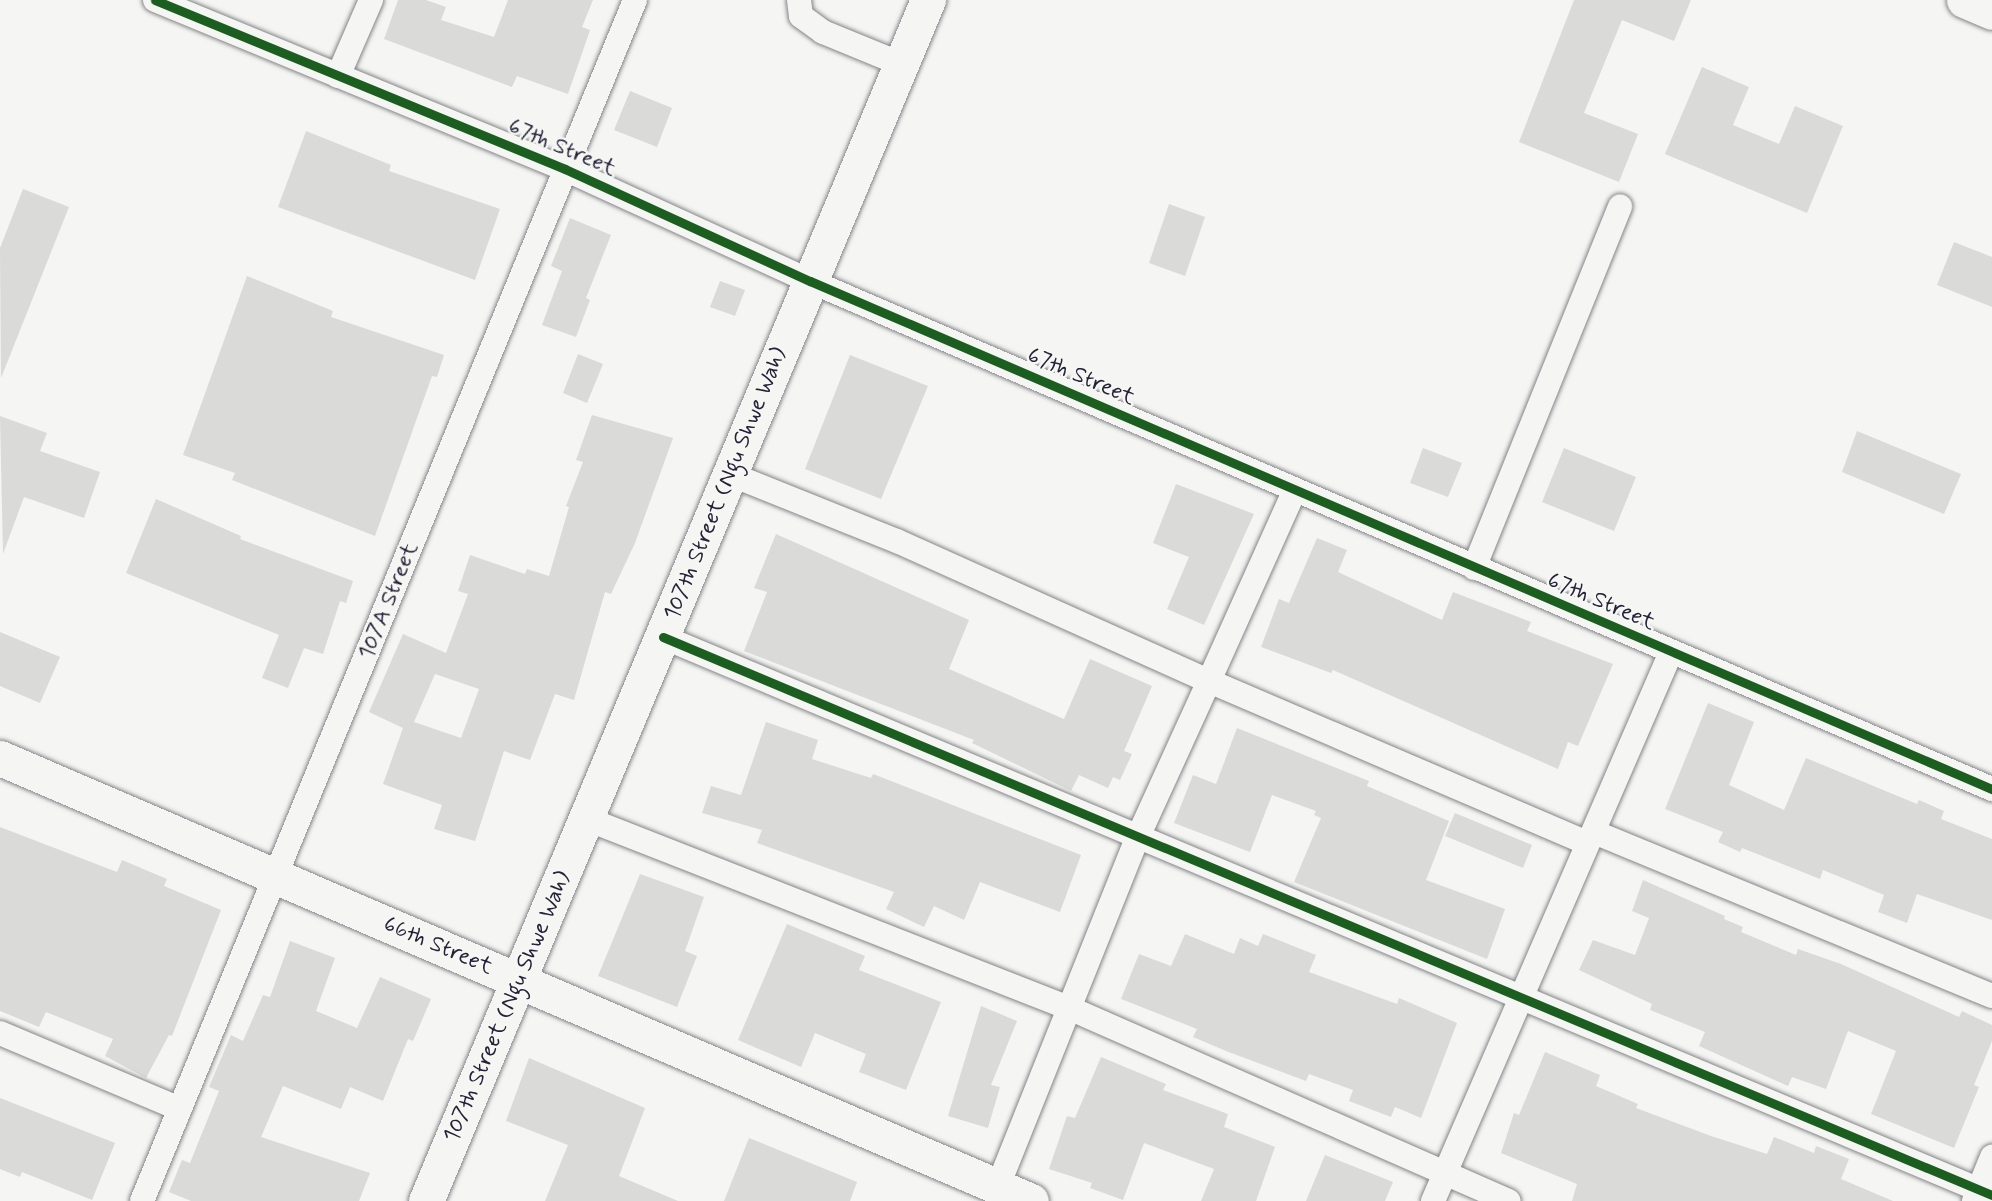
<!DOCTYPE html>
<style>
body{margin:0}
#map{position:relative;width:1992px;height:1201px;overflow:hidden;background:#f5f5f3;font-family:Mynerve,sans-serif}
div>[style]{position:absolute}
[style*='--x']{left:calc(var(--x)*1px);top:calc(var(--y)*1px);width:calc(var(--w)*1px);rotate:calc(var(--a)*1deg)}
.building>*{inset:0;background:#dadad9}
.roads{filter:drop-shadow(0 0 2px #858589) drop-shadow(0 0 2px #858589)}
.street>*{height:24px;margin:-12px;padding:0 12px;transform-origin:12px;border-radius:12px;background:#f5f5f3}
.secondary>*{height:35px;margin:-17.5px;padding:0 17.5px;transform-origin:17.5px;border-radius:17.5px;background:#f5f5f3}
.cycleway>*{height:9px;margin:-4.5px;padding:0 4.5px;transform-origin:4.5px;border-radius:4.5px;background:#1b5e20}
span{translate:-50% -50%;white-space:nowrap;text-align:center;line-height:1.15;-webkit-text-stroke:5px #f6f6f2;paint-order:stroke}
.street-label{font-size:23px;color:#22223b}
</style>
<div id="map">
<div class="building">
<i style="clip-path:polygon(398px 0,426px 0,446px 7px,441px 20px,494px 37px,508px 0,593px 0,582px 27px,590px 30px,568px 94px,517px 76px,512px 87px,384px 39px)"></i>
<i style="clip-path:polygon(1574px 0,1691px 0,1674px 41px,1622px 20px,1584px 113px,1638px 134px,1619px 182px,1519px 142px)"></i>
<i style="clip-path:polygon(1702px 67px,1749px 87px,1733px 125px,1779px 144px,1795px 106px,1843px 126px,1807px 213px,1665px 154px)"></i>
<i style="clip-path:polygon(630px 91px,672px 108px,657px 147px,614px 130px)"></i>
<i style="clip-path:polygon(306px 131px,391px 165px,389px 171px,500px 209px,475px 280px,278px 207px)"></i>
<i style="clip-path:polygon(23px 189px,69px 207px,1px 378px,0 248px)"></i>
<i style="clip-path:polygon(1169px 204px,1205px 217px,1185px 276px,1149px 263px)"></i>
<i style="clip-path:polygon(570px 218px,611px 235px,586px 298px,590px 300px,576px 337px,542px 325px,562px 271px,551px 266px)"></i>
<i style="clip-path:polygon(1954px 242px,1992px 257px,1992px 307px,1937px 285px)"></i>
<i style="clip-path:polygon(247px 276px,333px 311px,331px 317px,444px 355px,437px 377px,432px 376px,375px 536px,232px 480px,235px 473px,183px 455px)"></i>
<i style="clip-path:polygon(720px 281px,745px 290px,735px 316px,710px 307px)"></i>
<i style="clip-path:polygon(578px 354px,603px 364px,587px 403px,563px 393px)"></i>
<i style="clip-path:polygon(850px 355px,928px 386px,881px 499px,805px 469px)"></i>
<i style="clip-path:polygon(evenodd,592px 415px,673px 438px,635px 543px,611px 594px,605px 592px,574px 700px,555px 694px,530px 760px,504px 751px,475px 841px,434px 829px,442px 805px,383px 784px,403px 728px,369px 712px,403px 634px,446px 653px,468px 594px,458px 591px,470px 555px,525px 574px,527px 569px,549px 576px,569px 507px,566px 506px,583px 462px,576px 460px,592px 415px,435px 674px,479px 689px,461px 738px,414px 722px,435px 674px)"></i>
<i style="clip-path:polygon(0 416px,47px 433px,40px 451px,100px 472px,84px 518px,24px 497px,3px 554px)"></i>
<i style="clip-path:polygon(1857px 431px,1961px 474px,1944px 514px,1842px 472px)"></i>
<i style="clip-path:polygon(1423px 448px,1462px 463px,1448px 497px,1410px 483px)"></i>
<i style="clip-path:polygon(1564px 448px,1636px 477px,1614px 531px,1542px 502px)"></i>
<i style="clip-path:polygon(1176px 484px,1254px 514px,1204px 625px,1167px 609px,1189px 557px,1153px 543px)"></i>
<i style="clip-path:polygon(156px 499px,241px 536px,240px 539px,353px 581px,346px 603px,340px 601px,323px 654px,304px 648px,288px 688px,262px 678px,279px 635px,126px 573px)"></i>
<i style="clip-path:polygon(776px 534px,969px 620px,949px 669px,1064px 719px,1090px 659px,1152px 686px,1124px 751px,1132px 754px,1120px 780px,1113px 777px,1108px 788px,1079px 775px,1071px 791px,972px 743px,974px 740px,744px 651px,767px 592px,754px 588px)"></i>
<i style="clip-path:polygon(1317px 538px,1347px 550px,1338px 572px,1442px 620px,1453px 592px,1531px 622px,1527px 631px,1613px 664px,1578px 746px,1568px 742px,1558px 769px,1333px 670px,1331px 673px,1261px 647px,1279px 599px,1289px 603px)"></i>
<i style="clip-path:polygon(0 632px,60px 657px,40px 703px,0 686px)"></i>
<i style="clip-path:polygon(1708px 703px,1754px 722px,1729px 785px,1784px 810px,1806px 758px,1917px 804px,1919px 800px,1944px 811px,1941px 819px,1992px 839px,1992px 920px,1917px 894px,1907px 923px,1878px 912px,1884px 895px,1823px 870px,1820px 879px,1742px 848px,1740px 852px,1718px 842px,1723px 832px,1665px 809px)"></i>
<i style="clip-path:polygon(766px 722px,818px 740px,812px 759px,871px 778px,873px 774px,1081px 855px,1060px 912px,980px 882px,964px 920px,934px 906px,924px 927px,886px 909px,894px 892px,757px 843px,762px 830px,702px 813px,711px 786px,741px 795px)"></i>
<i style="clip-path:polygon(1237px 728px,1369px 781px,1367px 786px,1449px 821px,1426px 880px,1505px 909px,1487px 959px,1294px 882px,1321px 818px,1314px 815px,1316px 811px,1272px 795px,1250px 852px,1174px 823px,1193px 775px,1216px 784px)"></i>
<i style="clip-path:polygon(1455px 813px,1532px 845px,1523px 868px,1445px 836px)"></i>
<i style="clip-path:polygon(0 827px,117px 872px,122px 860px,167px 879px,164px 886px,221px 910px,172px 1036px,169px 1035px,146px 1078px,105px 1056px,113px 1039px,46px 1012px,39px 1027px,0 1011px)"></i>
<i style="clip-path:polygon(640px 874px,704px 897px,685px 951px,697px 956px,677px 1007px,598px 976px)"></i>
<i style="clip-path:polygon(1643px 880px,1725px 916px,1724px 919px,1743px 927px,1741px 932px,1796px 955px,1798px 949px,1841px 964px,1959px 1017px,1962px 1011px,1992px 1025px,1992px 1041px,1974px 1085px,1979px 1087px,1954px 1148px,1871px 1114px,1896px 1051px,1848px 1031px,1826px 1089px,1792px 1077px,1788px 1086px,1699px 1046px,1705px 1032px,1650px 1010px,1652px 1004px,1579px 970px,1593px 940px,1635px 955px,1649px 918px,1632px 911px)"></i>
<i style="clip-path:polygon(787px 924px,865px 956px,859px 970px,941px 1002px,906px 1090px,859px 1072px,866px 1054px,815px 1033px,801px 1067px,738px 1040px)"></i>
<i style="clip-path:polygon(1185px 934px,1234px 954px,1240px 938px,1258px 946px,1263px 934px,1316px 955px,1309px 972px,1397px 1004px,1399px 998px,1457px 1023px,1421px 1118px,1395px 1107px,1391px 1117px,1349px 1101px,1353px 1090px,1309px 1074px,1306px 1081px,1226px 1051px,1193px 1037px,1197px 1029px,1121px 999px,1139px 954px,1171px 966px)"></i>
<i style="clip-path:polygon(290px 941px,335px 958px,316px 1011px,357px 1028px,380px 977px,431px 999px,413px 1041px,408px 1039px,383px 1101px,350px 1087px,341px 1109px,283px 1086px,261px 1137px,370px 1173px,359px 1201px,191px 1201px,169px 1192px,182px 1160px,190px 1163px,219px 1091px,209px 1087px,231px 1035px,243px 1041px,263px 995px,270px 997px)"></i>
<i style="clip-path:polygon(981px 1006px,1017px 1021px,991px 1085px,1000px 1087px,988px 1128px,948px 1116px)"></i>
<i style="clip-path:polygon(1545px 1052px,1600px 1075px,1596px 1086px,1638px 1104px,1636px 1108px,1711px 1136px,1767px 1154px,1774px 1137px,1814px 1153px,1816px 1146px,1849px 1159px,1841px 1179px,1893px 1201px,1572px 1201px,1577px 1184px,1501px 1153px,1514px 1113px,1519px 1115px)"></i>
<i style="clip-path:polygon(1101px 1057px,1166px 1084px,1163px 1090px,1228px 1114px,1224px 1127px,1275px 1147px,1256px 1201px,1201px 1201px,1214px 1169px,1144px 1143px,1123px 1200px,1090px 1188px,1092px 1183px,1049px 1169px,1067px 1116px,1075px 1118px)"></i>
<i style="clip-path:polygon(529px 1058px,645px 1108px,619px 1176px,678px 1201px,545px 1201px,568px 1145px,506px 1121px)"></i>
<i style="clip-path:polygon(0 1098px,115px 1143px,92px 1200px,22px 1172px,20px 1177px,0 1169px)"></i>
<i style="clip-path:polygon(749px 1138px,857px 1182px,850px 1201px,724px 1201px)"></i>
<i style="clip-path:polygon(1325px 1155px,1393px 1182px,1385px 1201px,1306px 1201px)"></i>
</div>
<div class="roads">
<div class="street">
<i style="--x:155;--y:0;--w:443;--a:22.4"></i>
<i style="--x:565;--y:169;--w:269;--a:24.6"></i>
<i style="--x:810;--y:281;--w:1287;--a:23.26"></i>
<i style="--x:799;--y:0;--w:16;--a:83"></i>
<i style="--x:801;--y:16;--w:27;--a:36"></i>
<i style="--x:823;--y:32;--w:84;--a:22.3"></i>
<i style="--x:338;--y:76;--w:83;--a:-66.5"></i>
<i style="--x:730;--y:474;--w:180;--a:21.9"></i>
<i style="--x:897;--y:541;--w:342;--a:24.2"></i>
<i style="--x:1209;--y:681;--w:209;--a:-65.8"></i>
<i style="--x:1474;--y:568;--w:390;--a:-68"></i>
<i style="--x:663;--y:637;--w:1441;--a:22.78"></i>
<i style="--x:587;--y:819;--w:518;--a:21.41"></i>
<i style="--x:1069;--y:1008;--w:480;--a:23.7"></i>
<i style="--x:1594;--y:832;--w:430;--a:22.4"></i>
<i style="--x:0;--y:1033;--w:195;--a:22.9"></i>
<i style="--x:998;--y:1186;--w:374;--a:-68.2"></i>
<i style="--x:1137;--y:839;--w:174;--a:-65.5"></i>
<i style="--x:1209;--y:681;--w:411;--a:23.2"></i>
<i style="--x:142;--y:1201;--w:1298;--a:-67.68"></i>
<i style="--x:1433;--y:1201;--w:598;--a:-66.56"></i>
<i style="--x:1974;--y:1201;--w:48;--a:-67.8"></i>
</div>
<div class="secondary">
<i style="--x:1964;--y:0;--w:30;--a:23"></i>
<i style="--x:0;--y:758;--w:1122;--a:23.25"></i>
<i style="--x:426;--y:1201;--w:1302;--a:-67.32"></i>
</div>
</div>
<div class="cycleway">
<i style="--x:155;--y:0;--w:443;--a:22.4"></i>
<i style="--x:565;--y:169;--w:269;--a:24.6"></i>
<i style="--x:810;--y:281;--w:1287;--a:23.26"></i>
<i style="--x:663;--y:637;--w:1441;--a:22.78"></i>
</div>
<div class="street-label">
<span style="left:562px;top:148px;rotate:23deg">67th Street</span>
<span style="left:1081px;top:377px;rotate:23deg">67th Street</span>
<span style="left:726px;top:484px;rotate:-68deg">107th Street (Ngu Shwe Wah)</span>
<span style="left:389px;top:601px;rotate:-68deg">107A Street</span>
<span style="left:1601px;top:602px;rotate:23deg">67th Street</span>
<span style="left:438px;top:946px;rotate:23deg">66th Street</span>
<span style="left:508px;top:1007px;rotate:-67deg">107th Street (Ngu Shwe Wah)</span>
</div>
</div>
